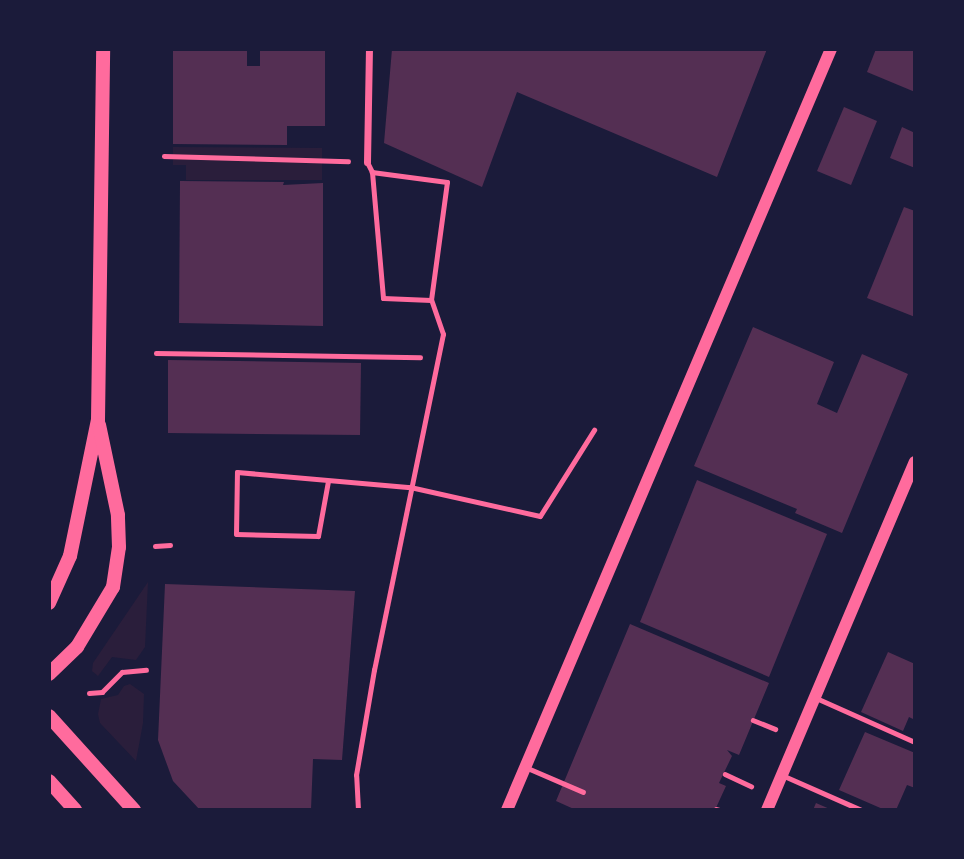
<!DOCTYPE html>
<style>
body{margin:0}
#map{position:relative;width:964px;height:859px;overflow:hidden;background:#1b1b3a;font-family:Signika,sans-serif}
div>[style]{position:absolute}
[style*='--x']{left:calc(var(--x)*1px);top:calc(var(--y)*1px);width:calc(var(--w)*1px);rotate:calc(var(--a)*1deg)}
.green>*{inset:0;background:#2a1e3b}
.building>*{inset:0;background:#542f53}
.path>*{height:4.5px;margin:-2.25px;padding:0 2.25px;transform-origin:2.25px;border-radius:2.25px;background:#ff6b9d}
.service>*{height:5px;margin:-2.5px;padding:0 2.5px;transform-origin:2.5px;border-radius:2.5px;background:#ff6b9d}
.minor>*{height:7px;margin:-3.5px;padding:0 3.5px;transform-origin:3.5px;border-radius:3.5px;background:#ff6b9d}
.tertiary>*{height:12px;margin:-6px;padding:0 6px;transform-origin:6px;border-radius:6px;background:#ff6b9d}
.secondary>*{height:14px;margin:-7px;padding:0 7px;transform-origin:7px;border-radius:7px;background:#ff6b9d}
span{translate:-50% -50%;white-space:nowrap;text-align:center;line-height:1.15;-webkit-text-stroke:6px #1b1b3a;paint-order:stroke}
.frame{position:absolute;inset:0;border:51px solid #1b1b3a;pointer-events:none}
</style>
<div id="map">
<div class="green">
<i style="clip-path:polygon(173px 147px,322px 148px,322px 180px,186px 180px,186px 165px,173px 165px)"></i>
<i style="clip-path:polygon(148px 582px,145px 647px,136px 660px,112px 657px,98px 676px,92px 671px,93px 663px)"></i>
<i style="clip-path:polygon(130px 684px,144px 694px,143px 723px,136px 761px,100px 723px,98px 714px,101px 699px,118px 695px,124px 686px)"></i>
</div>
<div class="building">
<i style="clip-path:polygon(173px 49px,247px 49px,247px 66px,260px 66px,260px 49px,325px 49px,325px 126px,287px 126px,287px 145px,173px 144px)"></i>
<i style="clip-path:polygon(392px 49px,767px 49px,717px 177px,517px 92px,482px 187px,384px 143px)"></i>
<i style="clip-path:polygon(876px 49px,915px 49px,915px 92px,867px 72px)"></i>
<i style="clip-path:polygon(844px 107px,877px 121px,851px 185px,817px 171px)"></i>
<i style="clip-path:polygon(902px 127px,915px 133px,915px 168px,890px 158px)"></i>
<i style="clip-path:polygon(180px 181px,284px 182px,283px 185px,323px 183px,323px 326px,179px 323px)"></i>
<i style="clip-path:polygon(904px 207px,915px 211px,915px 317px,867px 298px)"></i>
<i style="clip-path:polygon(753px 327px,834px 362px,817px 404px,837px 413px,862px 354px,908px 374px,842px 533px,795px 513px,797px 509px,694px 466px)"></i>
<i style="clip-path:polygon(168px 360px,361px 363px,360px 435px,168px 433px)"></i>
<i style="clip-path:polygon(697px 480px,827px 534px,769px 677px,640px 622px)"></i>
<i style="clip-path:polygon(165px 584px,355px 591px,342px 760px,313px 759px,311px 810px,200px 810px,173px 781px,158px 740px)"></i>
<i style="clip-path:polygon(630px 624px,769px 683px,739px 755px,727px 750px,732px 756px,719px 783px,726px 786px,715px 810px,576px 810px,556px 801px)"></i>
<i style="clip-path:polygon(888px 652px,915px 664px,915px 720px,909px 717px,903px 731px,861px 712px)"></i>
<i style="clip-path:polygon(865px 732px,915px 753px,915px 788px,907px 785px,896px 810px,885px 810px,839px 790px)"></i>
<i style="clip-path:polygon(816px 803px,832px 810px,813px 810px)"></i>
</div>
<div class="path">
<i style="--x:164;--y:156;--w:184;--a:1.6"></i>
<i style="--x:156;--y:353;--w:264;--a:0.9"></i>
<i style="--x:155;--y:546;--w:15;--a:-4"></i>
<i style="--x:89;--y:693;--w:13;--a:-4"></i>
<i style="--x:102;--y:692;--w:28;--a:-45"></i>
<i style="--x:122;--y:672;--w:24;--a:-5"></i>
<i style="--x:753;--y:720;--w:24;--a:22"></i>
<i style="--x:725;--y:774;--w:29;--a:25"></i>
<i style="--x:716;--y:809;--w:4;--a:14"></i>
</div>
<div class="service">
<i style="--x:367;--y:162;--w:11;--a:63"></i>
<i style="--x:372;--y:172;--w:126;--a:85"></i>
<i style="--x:383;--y:298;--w:48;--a:2.4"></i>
<i style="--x:431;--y:300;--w:119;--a:-82.3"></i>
<i style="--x:447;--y:182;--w:76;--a:-172.4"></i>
<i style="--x:328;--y:481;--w:56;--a:100.3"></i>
<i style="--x:318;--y:536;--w:82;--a:-178.6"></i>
<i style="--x:236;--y:534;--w:62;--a:-89.1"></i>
<i style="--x:237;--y:472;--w:174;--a:5"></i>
<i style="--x:410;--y:487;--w:133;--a:12.6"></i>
<i style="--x:540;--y:516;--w:102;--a:-57.9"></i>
<i style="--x:816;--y:698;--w:108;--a:24"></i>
<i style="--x:525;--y:767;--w:63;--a:23.3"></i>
<i style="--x:784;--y:776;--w:84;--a:23.8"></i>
<i style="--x:358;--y:810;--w:35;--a:-93"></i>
<i style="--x:356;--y:775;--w:107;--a:-80.3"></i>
<i style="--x:374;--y:670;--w:343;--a:-78.4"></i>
<i style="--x:443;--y:334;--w:36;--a:-109"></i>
</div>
<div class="minor">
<i style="--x:367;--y:162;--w:113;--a:-89"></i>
</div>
<div class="tertiary">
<i style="--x:507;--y:810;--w:827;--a:-66.94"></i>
<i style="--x:767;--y:810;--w:378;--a:-67"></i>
</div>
<div class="secondary">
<i style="--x:49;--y:603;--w:51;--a:-65.9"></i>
<i style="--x:70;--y:556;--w:139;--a:-78.4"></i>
<i style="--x:98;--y:420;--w:371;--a:-89.2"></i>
<i style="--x:49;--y:674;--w:39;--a:-44"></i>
<i style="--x:77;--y:647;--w:70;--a:-59"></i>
<i style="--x:113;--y:587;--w:40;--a:-81.5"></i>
<i style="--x:119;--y:547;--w:32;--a:-92"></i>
<i style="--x:118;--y:515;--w:92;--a:-101.9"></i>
<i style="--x:49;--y:716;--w:127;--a:47.9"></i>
<i style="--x:49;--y:781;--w:39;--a:48"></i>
</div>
<div class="frame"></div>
</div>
